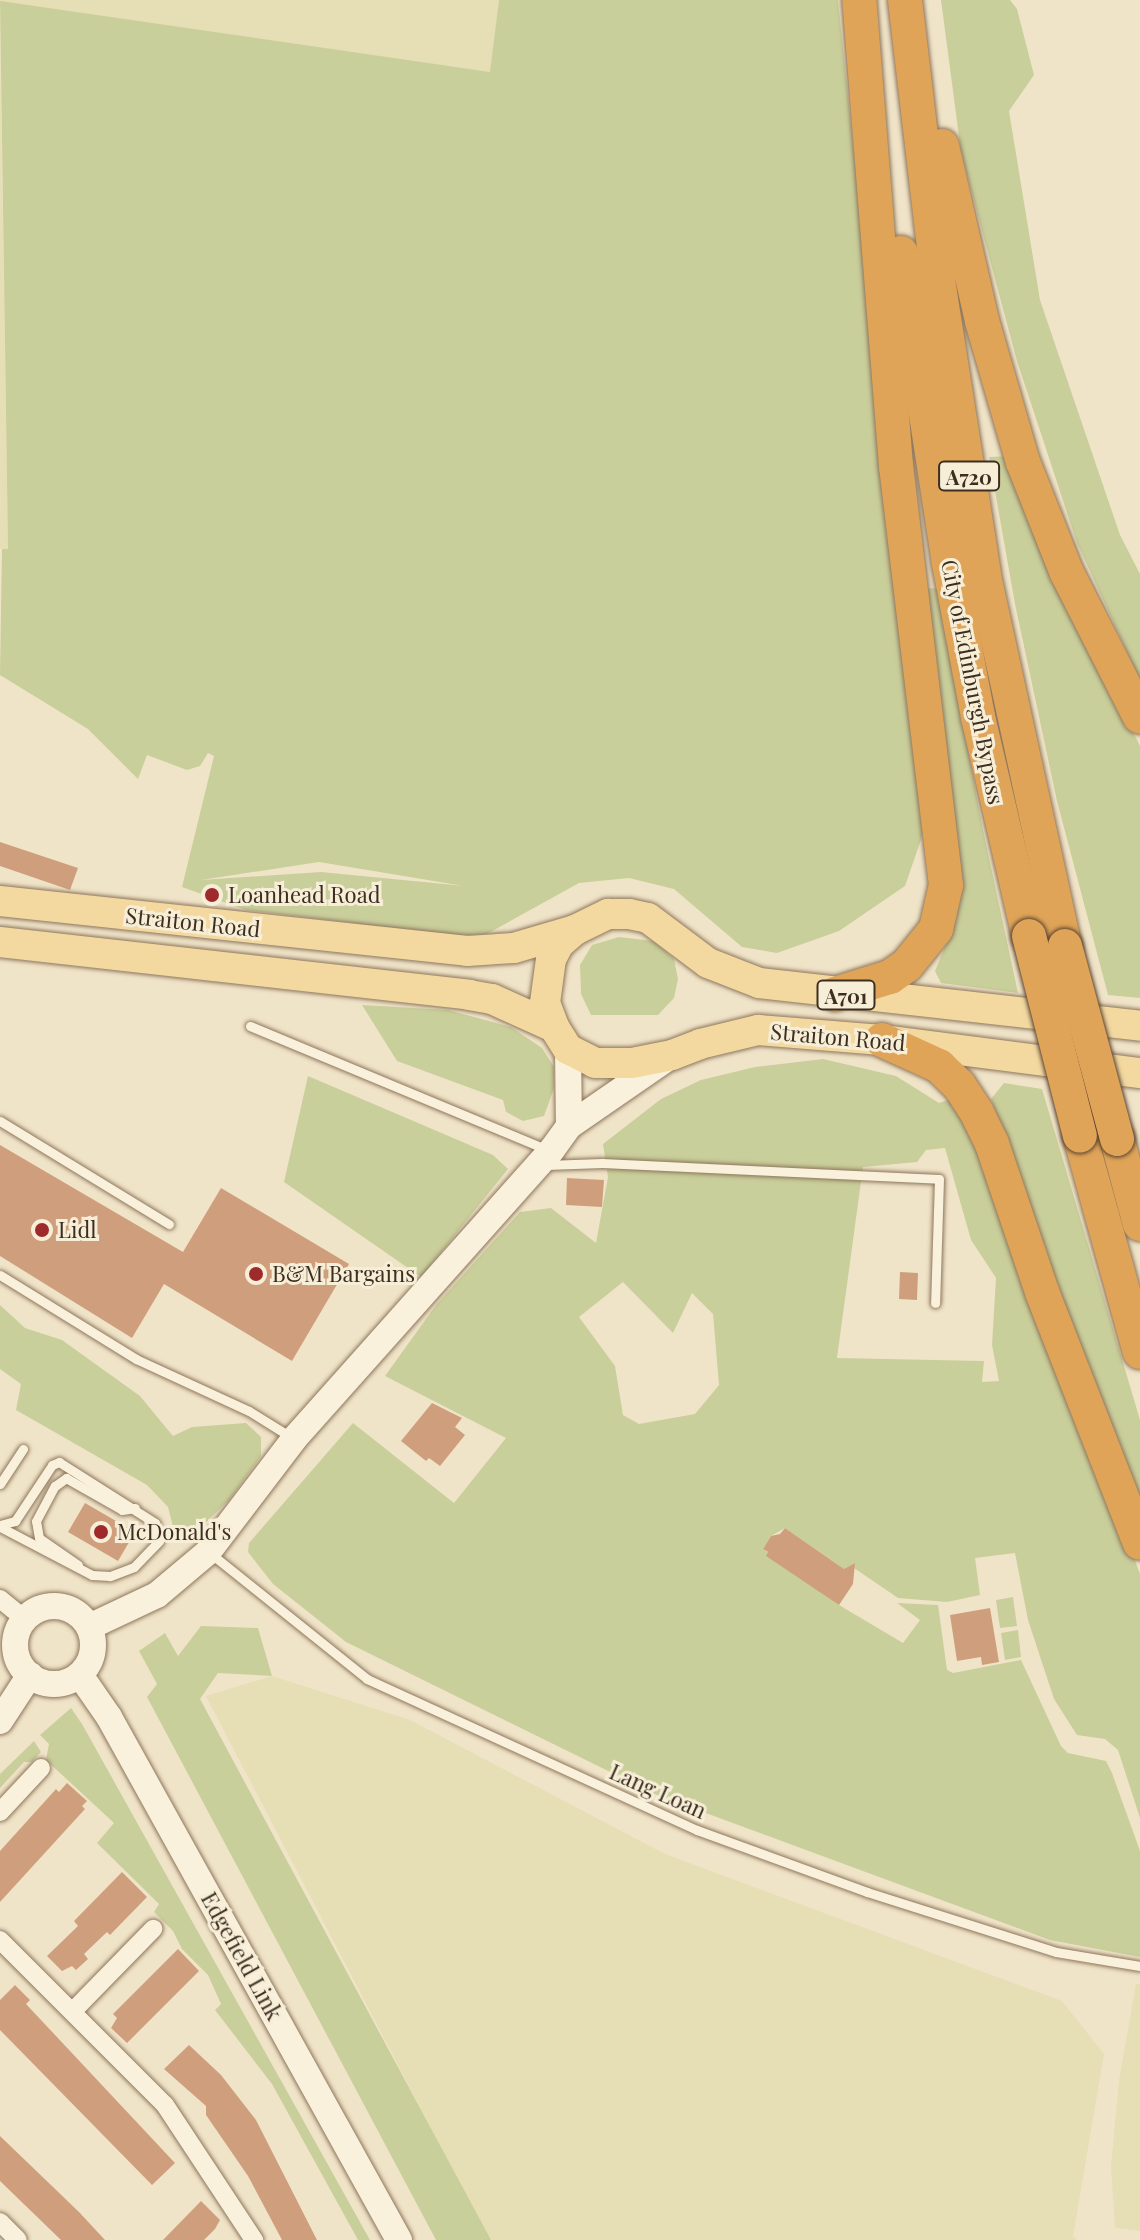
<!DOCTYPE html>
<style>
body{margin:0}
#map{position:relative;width:1140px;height:2240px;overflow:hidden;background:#f0e4c8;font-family:"Playfair Display",serif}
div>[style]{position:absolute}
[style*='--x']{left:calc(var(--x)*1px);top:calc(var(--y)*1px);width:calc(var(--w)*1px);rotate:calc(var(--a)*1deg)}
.farmland>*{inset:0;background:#e6deb5}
.green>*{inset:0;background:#c9cf9b}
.building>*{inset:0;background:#cf9f7d}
.roads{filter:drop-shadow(0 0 2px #8d765c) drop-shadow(0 0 2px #8d765c)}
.lane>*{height:9px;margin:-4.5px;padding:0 4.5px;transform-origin:4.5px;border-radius:4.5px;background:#faf1dc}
.street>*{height:18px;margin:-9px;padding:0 9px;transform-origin:9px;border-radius:9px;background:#faf1dc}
.secondary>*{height:26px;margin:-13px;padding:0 13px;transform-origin:13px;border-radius:13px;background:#faf1dc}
.secondary>.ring{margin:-13px;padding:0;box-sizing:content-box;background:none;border:26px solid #faf1dc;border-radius:50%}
.primary>*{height:30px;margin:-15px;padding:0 15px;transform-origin:15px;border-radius:15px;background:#f3d9a0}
.highway>*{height:34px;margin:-17px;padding:0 17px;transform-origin:17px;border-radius:17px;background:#e0a458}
.bridges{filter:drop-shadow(0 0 2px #5b4430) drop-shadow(0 0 2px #5b4430)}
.highway-bridge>*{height:34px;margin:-17px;padding:0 17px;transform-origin:17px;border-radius:17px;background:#e0a458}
.dots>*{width:22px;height:22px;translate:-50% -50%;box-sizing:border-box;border:4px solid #f7eed8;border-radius:50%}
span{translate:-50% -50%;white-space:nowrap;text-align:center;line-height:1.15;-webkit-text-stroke:6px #f7eed8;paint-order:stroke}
.shield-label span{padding:2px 6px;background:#f7eed8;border:2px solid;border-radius:6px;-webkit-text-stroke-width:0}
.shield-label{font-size:20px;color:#3d2e20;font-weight:700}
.street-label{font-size:22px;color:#3d2e20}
.poi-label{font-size:22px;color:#3d2e20}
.left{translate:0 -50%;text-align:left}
</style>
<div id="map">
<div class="farmland">
<i style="clip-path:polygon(0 0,499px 0,491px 72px,0 5px)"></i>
<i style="clip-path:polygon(0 37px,8px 549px,0 549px)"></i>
<i style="clip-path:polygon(272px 1676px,410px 1720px,665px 1854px,1062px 2001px,1104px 2054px,1073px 2236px,1077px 2240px,489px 2240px,206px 1696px)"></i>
<i style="clip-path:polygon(1136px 1984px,1140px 1984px,1140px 2231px,1115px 2228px,1111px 2165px,1119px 2081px)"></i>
</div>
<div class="green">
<i style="clip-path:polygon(evenodd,499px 0,838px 0,924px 831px,905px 886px,839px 931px,777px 953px,742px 947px,674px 889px,629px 878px,579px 883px,487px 934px,461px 936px,246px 910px,182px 887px,214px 756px,208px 753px,200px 766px,187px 770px,147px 755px,138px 779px,88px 729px,0 675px,2px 549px,8px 549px,0 1px,490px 72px,499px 0,319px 862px,464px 886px,465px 886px,321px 872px,201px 880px,319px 862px)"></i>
<i style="clip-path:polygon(941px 0,1010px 0,1017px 9px,1034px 75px,1009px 111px,1040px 300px,1120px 535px,1140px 574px,1140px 680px,1077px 543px,1017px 361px,961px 152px)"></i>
<i style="clip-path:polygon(1013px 456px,1048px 559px,1140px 746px,1140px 998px,1108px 995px,1057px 801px,1015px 604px,989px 457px)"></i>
<i style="clip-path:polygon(937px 588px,983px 830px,1018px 993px,941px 983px,935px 971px,956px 920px,960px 884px,922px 589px)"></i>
<i style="clip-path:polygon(619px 937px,653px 941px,674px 959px,678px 979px,674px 998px,658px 1015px,591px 1015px,581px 994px,580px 965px,592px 945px)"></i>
<i style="clip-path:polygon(362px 1005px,448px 1010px,511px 1027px,542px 1048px,554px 1067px,554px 1088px,544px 1116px,523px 1121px,506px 1112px,503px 1100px,397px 1061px)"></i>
<i style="clip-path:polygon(evenodd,823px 1059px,896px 1076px,939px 1103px,952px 1099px,982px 1151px,1140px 1574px,1140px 1818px,1118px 1750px,1105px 1739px,1077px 1735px,1054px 1699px,1028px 1620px,1015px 1553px,975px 1558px,980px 1595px,947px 1602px,898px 1598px,854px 1568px,854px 1564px,840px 1571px,840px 1566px,785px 1528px,771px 1536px,763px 1549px,839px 1605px,903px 1643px,920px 1620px,897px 1603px,938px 1605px,947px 1670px,953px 1673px,1021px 1660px,1061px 1746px,1068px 1753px,1106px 1761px,1112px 1773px,1140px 1851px,1140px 1957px,1050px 1940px,657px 1795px,346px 1642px,273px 1584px,248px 1552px,249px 1543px,353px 1423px,454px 1503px,506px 1438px,385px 1376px,436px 1305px,520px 1212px,551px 1208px,596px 1243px,608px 1177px,603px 1144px,661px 1099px,701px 1080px,755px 1067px,823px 1059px,945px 1148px,971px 1240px,996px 1278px,992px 1345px,999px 1381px,982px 1382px,984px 1361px,837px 1358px,863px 1167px,917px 1162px,926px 1150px,945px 1148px,823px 1059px,623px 1282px,673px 1333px,692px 1293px,713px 1314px,719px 1385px,695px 1414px,639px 1424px,623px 1415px,615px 1366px,579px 1317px,623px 1282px)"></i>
<i style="clip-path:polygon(308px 1076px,493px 1155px,508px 1169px,421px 1277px,284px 1182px)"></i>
<i style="clip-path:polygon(1004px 1083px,1042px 1089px,1140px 1420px,1140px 1496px,1080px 1348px,991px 1099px)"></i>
<i style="clip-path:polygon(0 1305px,25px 1328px,62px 1340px,140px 1396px,173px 1436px,192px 1427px,246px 1423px,261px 1437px,261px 1456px,230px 1499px,194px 1534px,175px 1534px,168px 1507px,147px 1485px,16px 1410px,21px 1384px,0 1369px)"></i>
<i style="clip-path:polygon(1013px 1597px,1017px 1626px,1000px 1628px,996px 1600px)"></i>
<i style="clip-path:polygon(201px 1626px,258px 1628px,272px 1676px,218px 1673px,200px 1699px,491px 2240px,436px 2240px,147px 1697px,157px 1684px,139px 1651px,165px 1633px,178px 1656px)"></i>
<i style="clip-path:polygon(1018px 1630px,1021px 1657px,1005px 1660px,1001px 1633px)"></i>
<i style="clip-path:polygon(71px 1708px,82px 1724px,370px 2240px,358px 2240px,272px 2084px,215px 2010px,221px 2004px,208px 1975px,182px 1949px,173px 1931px,154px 1912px,159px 1904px,97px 1843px,114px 1823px,46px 1760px,49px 1744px,40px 1735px)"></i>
<i style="clip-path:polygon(34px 1741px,41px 1752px,32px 1762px,24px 1762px,0 1788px,0 1774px)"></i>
</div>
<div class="building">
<i style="clip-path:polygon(0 842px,78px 868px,70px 890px,0 866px)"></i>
<i style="clip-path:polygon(0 1145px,183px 1252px,221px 1188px,349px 1264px,292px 1361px,164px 1284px,132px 1338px,0 1256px)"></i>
<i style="clip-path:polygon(567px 1178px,604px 1180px,602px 1207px,566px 1205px)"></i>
<i style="clip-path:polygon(900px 1272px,918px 1273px,917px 1300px,899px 1299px)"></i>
<i style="clip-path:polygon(432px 1403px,462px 1418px,455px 1427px,465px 1435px,440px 1466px,429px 1458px,426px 1461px,401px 1441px)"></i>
<i style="clip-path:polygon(85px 1503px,135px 1532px,118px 1561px,68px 1532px)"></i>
<i style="clip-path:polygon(785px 1528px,844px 1569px,855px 1563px,853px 1584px,839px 1605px,766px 1556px,768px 1552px,763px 1549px,771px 1536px,780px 1534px)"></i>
<i style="clip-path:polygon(990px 1608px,999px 1662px,982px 1665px,981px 1657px,957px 1661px,950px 1615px)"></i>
<i style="clip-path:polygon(67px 1783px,87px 1801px,82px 1806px,85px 1809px,0 1902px,0 1851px,56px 1789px,59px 1792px)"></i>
<i style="clip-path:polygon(122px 1872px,147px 1897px,110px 1935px,107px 1932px,84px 1954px,88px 1959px,76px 1970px,72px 1966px,62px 1971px,47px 1956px,78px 1926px,74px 1921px)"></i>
<i style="clip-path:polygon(178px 1949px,199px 1971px,127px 2043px,111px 2028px,117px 2018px,113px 2014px)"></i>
<i style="clip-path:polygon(15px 1985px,30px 2000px,26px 2004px,175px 2163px,152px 2185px,0 2030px,0 2000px)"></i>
<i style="clip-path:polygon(189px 2045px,221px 2075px,256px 2120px,317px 2240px,282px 2240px,248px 2176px,206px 2115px,206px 2106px,164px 2069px)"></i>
<i style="clip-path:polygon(0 2136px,79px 2212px,105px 2240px,61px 2240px,0 2181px)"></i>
<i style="clip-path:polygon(201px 2201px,220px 2220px,215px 2229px,204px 2240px,163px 2240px)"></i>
</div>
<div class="roads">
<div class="lane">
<i style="--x:250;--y:1026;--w:325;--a:22.6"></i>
<i style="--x:0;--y:1121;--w:198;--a:31.4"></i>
<i style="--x:546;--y:1165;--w:56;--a:-2"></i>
<i style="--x:602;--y:1163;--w:337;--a:2.7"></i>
<i style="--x:939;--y:1179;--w:124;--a:91.8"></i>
<i style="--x:0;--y:1275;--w:160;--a:31.7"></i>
<i style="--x:136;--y:1359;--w:124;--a:24.7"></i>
<i style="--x:249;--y:1411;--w:49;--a:31.8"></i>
<i style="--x:0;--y:1484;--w:42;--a:-56.7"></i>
<i style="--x:0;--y:1525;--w:16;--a:-15"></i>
<i style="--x:15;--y:1521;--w:67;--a:-56.5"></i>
<i style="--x:52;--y:1465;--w:8;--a:-23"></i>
<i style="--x:59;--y:1462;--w:114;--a:32.4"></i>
<i style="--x:155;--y:1523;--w:18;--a:77"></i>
<i style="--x:159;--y:1541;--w:36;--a:134"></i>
<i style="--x:134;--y:1567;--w:26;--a:159"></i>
<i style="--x:110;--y:1576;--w:18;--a:-177"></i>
<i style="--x:92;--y:1575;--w:104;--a:-152.4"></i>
<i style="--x:210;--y:1553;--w:201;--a:38.7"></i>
<i style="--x:367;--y:1679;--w:363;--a:24.6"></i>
<i style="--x:697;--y:1830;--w:181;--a:20"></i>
<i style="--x:867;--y:1892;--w:198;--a:17.6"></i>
<i style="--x:1056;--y:1952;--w:85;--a:9.5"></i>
<i style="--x:78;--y:1565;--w:47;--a:-145.3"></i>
<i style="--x:39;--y:1538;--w:17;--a:-100"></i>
<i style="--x:36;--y:1521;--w:40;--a:-62"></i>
<i style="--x:55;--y:1486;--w:14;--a:-36"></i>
<i style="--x:66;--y:1478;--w:64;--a:29.7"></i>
<i style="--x:122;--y:1510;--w:13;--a:-9"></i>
</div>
<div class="street">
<i style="--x:0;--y:1599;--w:32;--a:39"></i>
<i style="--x:0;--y:1812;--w:60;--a:-47"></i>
<i style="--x:0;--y:1940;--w:233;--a:45"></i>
<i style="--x:165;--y:2105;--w:162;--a:56.6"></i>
<i style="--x:73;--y:2011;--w:115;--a:-45.7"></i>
<i style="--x:0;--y:2222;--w:25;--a:45"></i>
</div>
<div class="secondary">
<i style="--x:568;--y:1049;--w:77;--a:89.3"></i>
<i class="ring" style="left:15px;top:1606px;width:52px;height:52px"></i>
<i style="--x:89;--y:1627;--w:75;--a:-25.2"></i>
<i style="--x:157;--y:1595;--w:67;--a:-40.1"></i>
<i style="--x:208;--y:1552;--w:142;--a:-52.7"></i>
<i style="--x:294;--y:1439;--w:386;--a:-48.3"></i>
<i style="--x:551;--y:1151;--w:31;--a:-54"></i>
<i style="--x:569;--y:1126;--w:121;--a:-34.6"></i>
<i style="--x:80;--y:1675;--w:51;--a:55.4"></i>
<i style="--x:109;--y:1717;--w:598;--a:60.99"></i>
<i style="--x:0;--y:1721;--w:55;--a:-56.9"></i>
</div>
<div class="primary">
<i style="--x:0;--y:901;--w:470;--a:6.1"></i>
<i style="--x:467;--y:951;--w:47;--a:-3.7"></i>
<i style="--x:514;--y:948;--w:64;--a:-16.4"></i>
<i style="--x:575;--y:930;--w:37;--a:-26"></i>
<i style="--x:608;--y:914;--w:21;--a:0"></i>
<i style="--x:629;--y:914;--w:19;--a:12"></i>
<i style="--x:648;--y:918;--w:75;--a:36.9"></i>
<i style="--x:708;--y:963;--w:55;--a:21.4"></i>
<i style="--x:759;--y:983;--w:383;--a:6.4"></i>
<i style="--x:575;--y:930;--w:21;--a:139"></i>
<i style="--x:559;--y:944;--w:17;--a:118"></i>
<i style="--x:551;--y:959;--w:44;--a:97.8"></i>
<i style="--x:545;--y:1003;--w:26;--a:69"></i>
<i style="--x:554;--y:1027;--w:26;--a:58"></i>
<i style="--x:568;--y:1049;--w:30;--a:27"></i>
<i style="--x:595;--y:1063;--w:37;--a:0"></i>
<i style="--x:632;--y:1063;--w:41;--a:-11.3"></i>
<i style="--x:672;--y:1055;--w:30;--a:-21"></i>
<i style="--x:700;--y:1044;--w:60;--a:-13.6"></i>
<i style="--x:758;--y:1030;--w:124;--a:4.6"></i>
<i style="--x:882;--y:1040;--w:260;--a:7.3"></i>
<i style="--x:0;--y:942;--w:472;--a:6.4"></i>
<i style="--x:469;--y:995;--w:23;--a:10"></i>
<i style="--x:492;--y:999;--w:68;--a:24.3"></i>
</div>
<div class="highway">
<i style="--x:905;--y:0;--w:282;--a:83.3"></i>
<i style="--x:938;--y:280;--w:309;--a:81.1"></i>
<i style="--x:986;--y:585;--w:370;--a:77.7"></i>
<i style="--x:942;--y:146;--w:180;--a:77.1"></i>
<i style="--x:982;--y:321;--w:147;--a:73.8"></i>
<i style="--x:1023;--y:462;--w:119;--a:68.4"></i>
<i style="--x:1067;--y:573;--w:161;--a:63.1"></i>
<i style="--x:901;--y:253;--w:314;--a:81.2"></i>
<i style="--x:949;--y:563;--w:157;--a:79.3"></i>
<i style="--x:978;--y:717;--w:225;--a:76.9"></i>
<i style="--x:835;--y:994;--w:58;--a:-17.2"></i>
<i style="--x:890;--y:977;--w:21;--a:-35"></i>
<i style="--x:907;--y:965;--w:46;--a:-51.1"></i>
<i style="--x:936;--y:929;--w:45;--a:-77.2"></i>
<i style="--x:946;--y:885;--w:422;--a:-96.8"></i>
<i style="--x:896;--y:466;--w:467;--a:-94.5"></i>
<i style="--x:882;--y:1040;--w:63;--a:24.5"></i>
<i style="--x:939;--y:1066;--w:28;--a:44"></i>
<i style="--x:959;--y:1085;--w:33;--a:57"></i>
<i style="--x:977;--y:1113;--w:34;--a:64"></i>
<i style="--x:992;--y:1144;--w:156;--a:71.3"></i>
<i style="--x:1042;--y:1292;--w:269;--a:68.7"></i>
<i style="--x:1080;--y:1136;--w:224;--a:74.5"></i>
<i style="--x:1117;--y:1139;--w:88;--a:74.9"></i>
</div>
</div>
<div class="bridges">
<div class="highway-bridge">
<i style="--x:1029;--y:936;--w:206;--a:75.7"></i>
<i style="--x:1065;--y:946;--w:200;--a:74.9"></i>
</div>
</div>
<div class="dots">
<i style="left:212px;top:895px;background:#9e2a2b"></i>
<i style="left:42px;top:1230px;background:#9e2a2b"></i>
<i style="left:256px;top:1274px;background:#9e2a2b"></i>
<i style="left:101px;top:1532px;background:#9e2a2b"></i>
</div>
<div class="shield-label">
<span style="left:969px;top:476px">A720</span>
<span style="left:846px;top:995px">A701</span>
</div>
<div class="street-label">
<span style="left:973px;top:682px;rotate:79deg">City of Edinburgh Bypass</span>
<span style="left:193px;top:922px;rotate:6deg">Straiton Road</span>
<span style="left:838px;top:1037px;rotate:5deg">Straiton Road</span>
<span style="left:658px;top:1791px;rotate:24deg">Lang Loan</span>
<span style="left:242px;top:1956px;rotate:61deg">Edgefield Link</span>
</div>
<div class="poi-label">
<span class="left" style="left:228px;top:895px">Loanhead Road</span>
<span class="left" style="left:58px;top:1230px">Lidl</span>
<span class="left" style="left:272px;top:1274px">B&amp;M Bargains</span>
<span class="left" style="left:117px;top:1532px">McDonald's</span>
</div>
</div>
